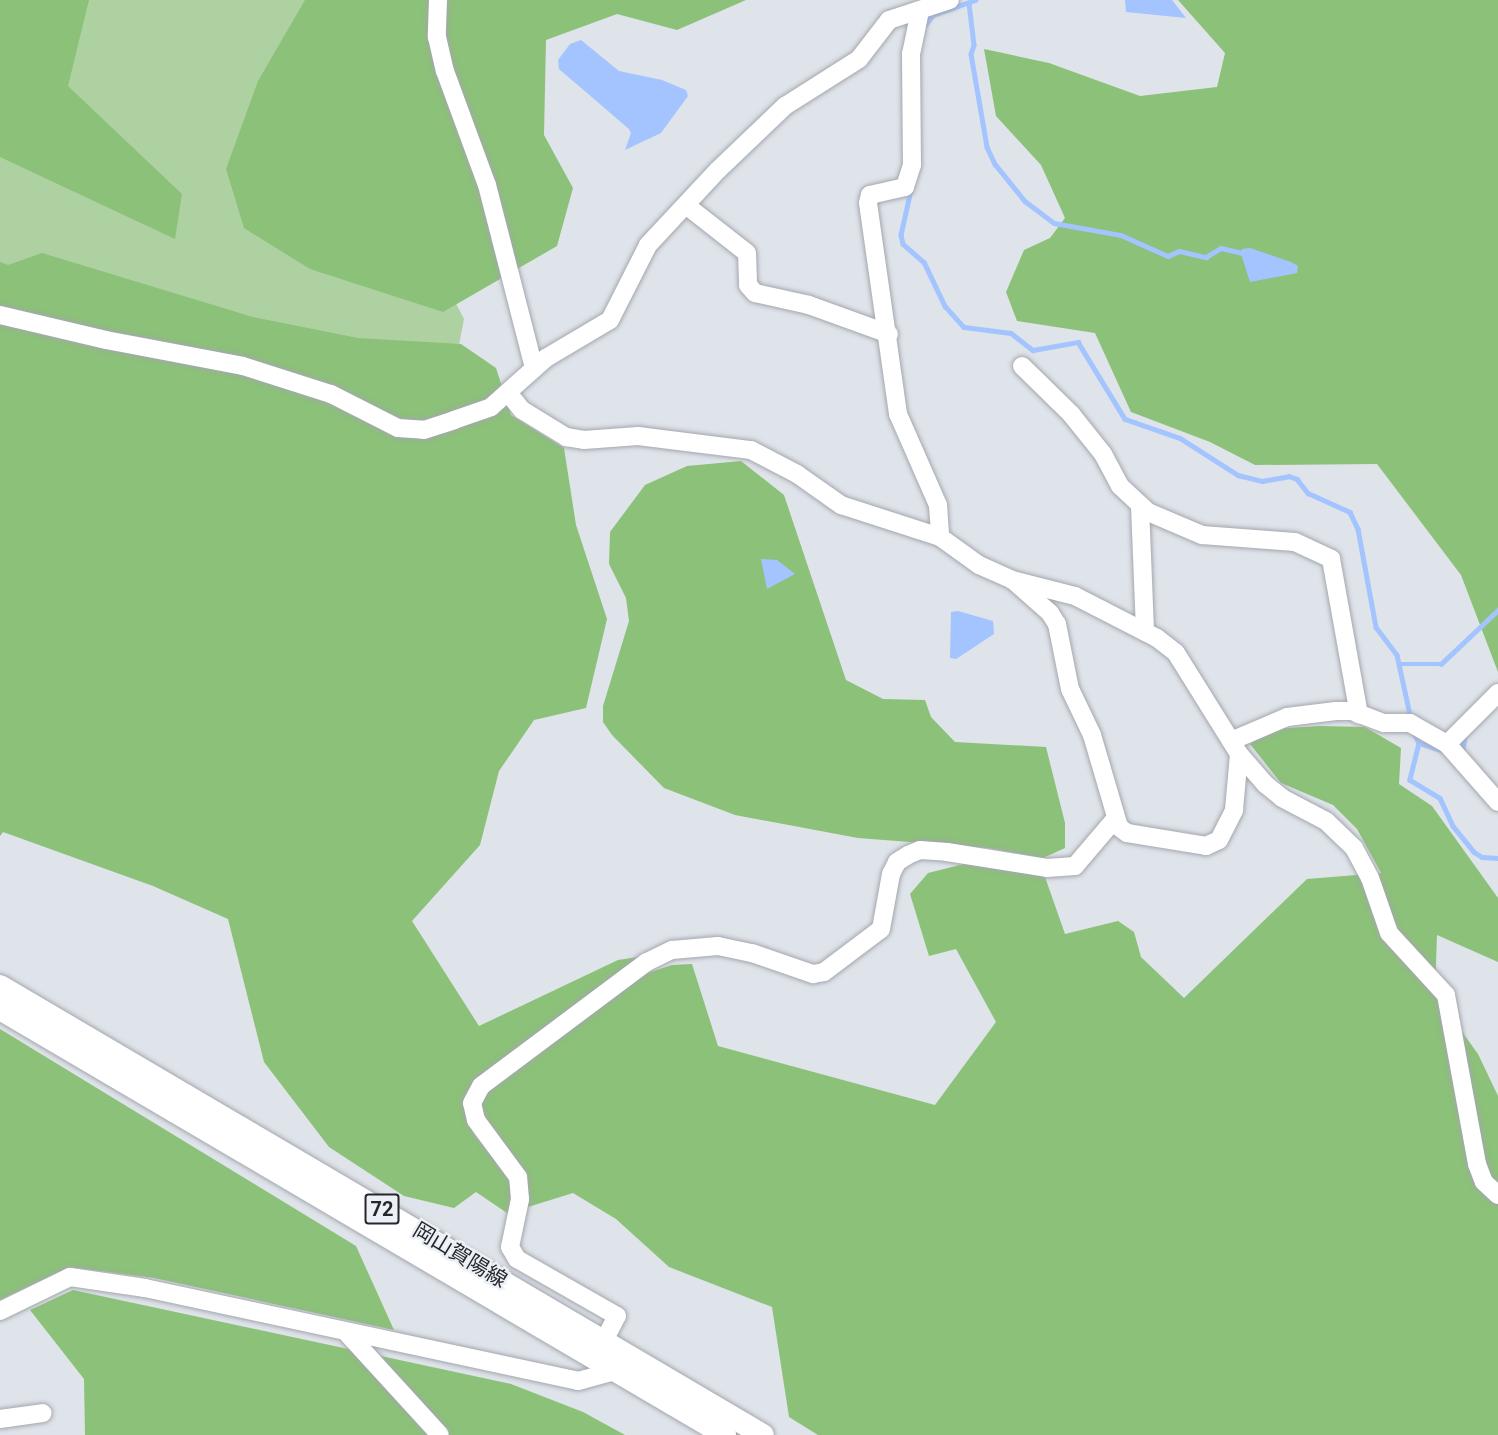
<!DOCTYPE html>
<meta charset="utf-8">
<style>
body{margin:0}
#map{position:relative;width:1498px;height:1435px;overflow:hidden;background:#dfe3ea;font-family:Roboto,"Noto Sans JP",sans-serif}
div>[style]{position:absolute}
.green>*{inset:0;background:#aed1a2}
.forest>*{inset:0;background:#8cc179}
.water>*{inset:0;background:#a3c4ff}
.stream>*{height:4.5px;margin:-2.25px;padding:0 2.25px;transform-origin:2.25px;border-radius:2.25px;background:#a3c4ff}
.roads{filter:drop-shadow(0 0 2px #a3a7ad) drop-shadow(0 0 2px #a3a7ad)}
.minor>*{height:18px;margin:-9px;padding:0 9px;transform-origin:9px;border-radius:9px;background:#fff}
.major>*{height:22px;margin:-11px;padding:0 11px;transform-origin:11px;border-radius:11px;background:#fff}
span{translate:-50% -50%;white-space:nowrap;text-align:center;line-height:1.15;-webkit-text-stroke:5px #ecf0f7;paint-order:stroke}
.shield-label span{padding:2px 4px;background:#ecf0f7;border:2px solid;border-radius:4px;-webkit-text-stroke-width:0}
.shield-label{font-size:20px;color:#26272a;font-weight:700}
.street-label{font-size:21px;color:#26272a}
</style>
<div id="map">
<div class="green">
<div style="clip-path:polygon(0 0,389px 0,438px 269px,464px 319px,454px 371px,0 292px)"></div>
</div>
<div class="forest">
<div style="clip-path:polygon(0 0,89px 0,68px 86px,182px 194px,175px 239px,0 157px)"></div>
<div style="clip-path:polygon(305px 0,746px 0,677px 30px,617px 14px,546px 40px,544px 135px,573px 188px,557px 246px,443px 312px,310px 269px,244px 228px,226px 169px,258px 81px)"></div>
<div style="clip-path:polygon(1178px 0,1498px 0,1498px 672px,1461px 575px,1377px 464px,1255px 465px,1210px 442px,1131px 412px,1095px 333px,1017px 321px,1006px 292px,1024px 250px,1050px 238px,1065px 218px,1041px 165px,996px 116px,984px 49px,1049px 63px,1140px 96px,1217px 87px,1225px 53px)"></div>
<div style="clip-path:polygon(42px 253px,253px 317px,358px 338px,461px 344px,496px 368px,511px 415px,564px 448px,576px 525px,607px 619px,586px 708px,534px 720px,499px 771px,480px 845px,412px 921px,479px 1026px,618px 960px,645px 956px,479px 1080px,470px 1121px,473px 1133px,510px 1180px,514px 1197px,510px 1215px,476px 1192px,454px 1208px,404px 1196px,329px 1147px,264px 1062px,228px 919px,153px 886px,3px 832px,0 836px,0 262px,8px 265px)"></div>
<div style="clip-path:polygon(741px 461px,784px 495px,846px 680px,883px 699px,925px 700px,931px 717px,955px 742px,1046px 747px,1065px 823px,1065px 848px,1043px 858px,988px 848px,858px 838px,735px 815px,664px 788px,612px 735px,603px 722px,603px 706px,629px 621px,626px 598px,609px 564px,610px 532px,645px 485px,687px 466px)"></div>
<div style="clip-path:polygon(1320px 726px,1365px 727px,1401px 748px,1399px 784px,1432px 806px,1498px 898px,1498px 962px,1437px 935px,1435px 994px,1478px 1054px,1498px 1096px,1498px 1435px,818px 1435px,789px 1417px,772px 1307px,669px 1267px,616px 1219px,573px 1193px,528px 1207px,523px 1172px,486px 1125px,481px 1107px,488px 1087px,641px 975px,672px 965px,692px 964px,718px 1046px,935px 1105px,996px 1022px,956px 949px,929px 956px,910px 894px,928px 873px,968px 863px,1045px 877px,1065px 934px,1118px 921px,1134px 932px,1141px 957px,1184px 998px,1307px 879px,1381px 873px,1357px 829px,1333px 805px,1281px 783px,1250px 744px,1271px 729px)"></div>
<div style="clip-path:polygon(0 1029px,356px 1246px,394px 1330px,154px 1278px,69px 1267px,0 1300px)"></div>
<div style="clip-path:polygon(73px 1290px,511px 1384px,583px 1412px,625px 1435px,85px 1435px,84px 1379px,30px 1310px)"></div>
</div>
<div class="water">
<div style="clip-path:polygon(1125px 0,1172px 0,1186px 18px,1126px 12px)"></div>
<div style="clip-path:polygon(581px 40px,619px 71px,662px 80px,686px 90px,688px 96px,661px 133px,625px 150px,631px 133px,629px 129px,559px 69px,558px 60px,570px 44px)"></div>
<div style="clip-path:polygon(1250px 248px,1291px 262px,1298px 266px,1297px 273px,1250px 282px,1241px 254px,1242px 249px)"></div>
<div style="clip-path:polygon(761px 559px,777px 560px,795px 574px,767px 589px)"></div>
<div style="clip-path:polygon(958px 611px,993px 621px,994px 634px,956px 659px,950px 658px,951px 612px)"></div>
</div>
<div class="stream">
<div style="left:969px;top:3px;width:42px;rotate:83.2deg"></div>
<div style="left:974px;top:45px;width:9px;rotate:108deg"></div>
<div style="left:971px;top:54px;width:94px;rotate:80.2deg"></div>
<div style="left:987px;top:147px;width:19px;rotate:65deg"></div>
<div style="left:995px;top:164px;width:48px;rotate:51deg"></div>
<div style="left:1025px;top:201px;width:36px;rotate:37deg"></div>
<div style="left:1054px;top:223px;width:68px;rotate:10.2deg"></div>
<div style="left:1121px;top:235px;width:51px;rotate:24.1deg"></div>
<div style="left:1168px;top:256px;width:12px;rotate:-24deg"></div>
<div style="left:1179px;top:251px;width:28px;rotate:13deg"></div>
<div style="left:1206px;top:257px;width:17px;rotate:-31deg"></div>
<div style="left:1221px;top:248px;width:26px;rotate:13deg"></div>
<div style="left:925px;top:25px;width:13px;rotate:-51deg"></div>
<div style="left:933px;top:15px;width:45px;rotate:-19.7deg"></div>
<div style="left:911px;top:190px;width:46px;rotate:102.5deg"></div>
<div style="left:901px;top:235px;width:9px;rotate:77deg"></div>
<div style="left:903px;top:244px;width:28px;rotate:41deg"></div>
<div style="left:924px;top:262px;width:49px;rotate:64.5deg"></div>
<div style="left:945px;top:306px;width:28px;rotate:48deg"></div>
<div style="left:964px;top:327px;width:47px;rotate:7.3deg"></div>
<div style="left:1011px;top:333px;width:28px;rotate:38deg"></div>
<div style="left:1033px;top:350px;width:46px;rotate:-10.1deg"></div>
<div style="left:1078px;top:342px;width:90px;rotate:58.6deg"></div>
<div style="left:1125px;top:419px;width:58px;rotate:19.1deg"></div>
<div style="left:1180px;top:438px;width:69px;rotate:32.5deg"></div>
<div style="left:1238px;top:475px;width:25px;rotate:14deg"></div>
<div style="left:1262px;top:481px;width:27px;rotate:-10deg"></div>
<div style="left:1289px;top:476px;width:9px;rotate:21deg"></div>
<div style="left:1297px;top:479px;width:18px;rotate:52deg"></div>
<div style="left:1308px;top:493px;width:46px;rotate:24.3deg"></div>
<div style="left:1350px;top:512px;width:19px;rotate:65deg"></div>
<div style="left:1358px;top:529px;width:100px;rotate:79.6deg"></div>
<div style="left:1376px;top:627px;width:35px;rotate:53deg"></div>
<div style="left:1397px;top:655px;width:66px;rotate:77.7deg"></div>
<div style="left:1400px;top:664px;width:41px"></div>
<div style="left:1441px;top:664px;width:79px;rotate:-43.5deg"></div>
<div style="left:1414px;top:733px;width:11px;rotate:63deg"></div>
<div style="left:1419px;top:743px;width:38px;rotate:104deg"></div>
<div style="left:1410px;top:780px;width:35px;rotate:31deg"></div>
<div style="left:1440px;top:798px;width:31px;rotate:65deg"></div>
<div style="left:1453px;top:826px;width:33px;rotate:51deg"></div>
<div style="left:1474px;top:852px;width:9px;rotate:32deg"></div>
<div style="left:1482px;top:857px;width:16px;rotate:4deg"></div>
<div style="left:1419px;top:743px;width:22px;rotate:18deg"></div>
<div style="left:1462px;top:753px;width:19px;rotate:-81deg"></div>
</div>
<div class="roads">
<div class="minor">
<div style="left:438px;top:0;width:37px;rotate:92deg"></div>
<div style="left:437px;top:37px;width:35px;rotate:77deg"></div>
<div style="left:445px;top:71px;width:121px;rotate:69.8deg"></div>
<div style="left:487px;top:185px;width:189px;rotate:75.6deg"></div>
<div style="left:920px;top:11px;width:44px;rotate:101.8deg"></div>
<div style="left:911px;top:54px;width:111px;rotate:89.5deg"></div>
<div style="left:912px;top:165px;width:23px;rotate:108deg"></div>
<div style="left:905px;top:187px;width:36px;rotate:167deg"></div>
<div style="left:870px;top:195px;width:8px;rotate:104deg"></div>
<div style="left:868px;top:203px;width:213px;rotate:81.9deg"></div>
<div style="left:898px;top:414px;width:99px;rotate:66.3deg"></div>
<div style="left:938px;top:505px;width:32px;rotate:86deg"></div>
<div style="left:687px;top:206px;width:76px;rotate:38.1deg"></div>
<div style="left:747px;top:253px;width:32px;rotate:88deg"></div>
<div style="left:748px;top:285px;width:11px;rotate:49deg"></div>
<div style="left:755px;top:293px;width:55px;rotate:12.5deg"></div>
<div style="left:809px;top:305px;width:85px;rotate:19.9deg"></div>
<div style="left:0;top:315px;width:109px;rotate:13.3deg"></div>
<div style="left:106px;top:340px;width:139px;rotate:10.7deg"></div>
<div style="left:243px;top:366px;width:92px;rotate:17.7deg"></div>
<div style="left:331px;top:394px;width:75px;rotate:26.9deg"></div>
<div style="left:398px;top:428px;width:26px;rotate:4deg"></div>
<div style="left:424px;top:430px;width:32px;rotate:-18deg"></div>
<div style="left:454px;top:420px;width:39px;rotate:-19deg"></div>
<div style="left:491px;top:407px;width:74px;rotate:-41.7deg"></div>
<div style="left:546px;top:358px;width:74px;rotate:-30.7deg"></div>
<div style="left:610px;top:320px;width:84px;rotate:-63.1deg"></div>
<div style="left:648px;top:245px;width:103px;rotate:-47deg"></div>
<div style="left:718px;top:170px;width:93px;rotate:-43.7deg"></div>
<div style="left:785px;top:106px;width:88px;rotate:-32.4deg"></div>
<div style="left:859px;top:59px;width:49px;rotate:-52.4deg"></div>
<div style="left:889px;top:20px;width:64px;rotate:-18.2deg"></div>
<div style="left:1022px;top:366px;width:69px;rotate:44.4deg"></div>
<div style="left:1071px;top:414px;width:51px;rotate:51.3deg"></div>
<div style="left:1103px;top:454px;width:36px;rotate:62deg"></div>
<div style="left:1120px;top:486px;width:38px;rotate:43deg"></div>
<div style="left:1148px;top:512px;width:59px;rotate:23.1deg"></div>
<div style="left:1202px;top:535px;width:93px;rotate:4.3deg"></div>
<div style="left:1295px;top:542px;width:40px;rotate:25deg"></div>
<div style="left:1331px;top:559px;width:158px;rotate:79.8deg"></div>
<div style="left:509px;top:394px;width:21px;rotate:51deg"></div>
<div style="left:522px;top:410px;width:52px;rotate:31.5deg"></div>
<div style="left:566px;top:437px;width:18px;rotate:9deg"></div>
<div style="left:584px;top:440px;width:54px;rotate:-4.2deg"></div>
<div style="left:638px;top:436px;width:114px;rotate:7.1deg"></div>
<div style="left:751px;top:450px;width:52px;rotate:27.6deg"></div>
<div style="left:797px;top:474px;width:54px;rotate:35.2deg"></div>
<div style="left:841px;top:505px;width:104px;rotate:17.9deg"></div>
<div style="left:940px;top:537px;width:48px;rotate:35.7deg"></div>
<div style="left:979px;top:565px;width:36px;rotate:24deg"></div>
<div style="left:1012px;top:580px;width:65px;rotate:14.3deg"></div>
<div style="left:1075px;top:596px;width:92px;rotate:27.1deg"></div>
<div style="left:1157px;top:638px;width:24px;rotate:38deg"></div>
<div style="left:1176px;top:653px;width:119px;rotate:58deg"></div>
<div style="left:1239px;top:754px;width:40px;rotate:49deg"></div>
<div style="left:1265px;top:784px;width:22px;rotate:39deg"></div>
<div style="left:1282px;top:798px;width:50px;rotate:27.6deg"></div>
<div style="left:1326px;top:821px;width:39px;rotate:44deg"></div>
<div style="left:1354px;top:848px;width:34px;rotate:62deg"></div>
<div style="left:1370px;top:878px;width:58px;rotate:70.9deg"></div>
<div style="left:1389px;top:933px;width:84px;rotate:47.4deg"></div>
<div style="left:1446px;top:995px;width:172px;rotate:79.6deg"></div>
<div style="left:1477px;top:1164px;width:19px;rotate:69deg"></div>
<div style="left:1484px;top:1182px;width:19px;rotate:43deg"></div>
<div style="left:1140px;top:506px;width:126px;rotate:87.7deg"></div>
<div style="left:1014px;top:581px;width:48px;rotate:41.6deg"></div>
<div style="left:1050px;top:613px;width:13px;rotate:58deg"></div>
<div style="left:1057px;top:624px;width:66px;rotate:78.7deg"></div>
<div style="left:1070px;top:689px;width:51px;rotate:64.4deg"></div>
<div style="left:1092px;top:735px;width:96px;rotate:73.6deg"></div>
<div style="left:1119px;top:827px;width:10px;rotate:37deg"></div>
<div style="left:1127px;top:833px;width:80px;rotate:9.3deg"></div>
<div style="left:1206px;top:846px;width:14px;rotate:-25deg"></div>
<div style="left:1219px;top:840px;width:34px;rotate:-63deg"></div>
<div style="left:1234px;top:810px;width:56px;rotate:-84.9deg"></div>
<div style="left:1231px;top:741px;width:61px;rotate:-23.2deg"></div>
<div style="left:1287px;top:717px;width:49px;rotate:-7deg"></div>
<div style="left:1336px;top:711px;width:16px"></div>
<div style="left:1352px;top:711px;width:34px;rotate:21deg"></div>
<div style="left:1384px;top:723px;width:26px"></div>
<div style="left:1410px;top:723px;width:43px;rotate:29.6deg"></div>
<div style="left:1447px;top:744px;width:72px;rotate:-45deg"></div>
<div style="left:1447px;top:744px;width:77px;rotate:48.7deg"></div>
<div style="left:0;top:1311px;width:78px;rotate:-25.9deg"></div>
<div style="left:70px;top:1277px;width:76px;rotate:8.3deg"></div>
<div style="left:145px;top:1288px;width:443px;rotate:12.1deg"></div>
<div style="left:578px;top:1381px;width:39px;rotate:-15deg"></div>
<div style="left:346px;top:1332px;width:139px;rotate:47.6deg"></div>
<div style="left:604px;top:1341px;width:28px;rotate:-63deg"></div>
<div style="left:617px;top:1316px;width:115px;rotate:-150.3deg"></div>
<div style="left:517px;top:1259px;width:14px;rotate:-120deg"></div>
<div style="left:510px;top:1247px;width:49px;rotate:-78.2deg"></div>
<div style="left:520px;top:1199px;width:22px;rotate:-95deg"></div>
<div style="left:518px;top:1177px;width:71px;rotate:-126.4deg"></div>
<div style="left:476px;top:1120px;width:17px;rotate:-103deg"></div>
<div style="left:472px;top:1103px;width:19px;rotate:-62deg"></div>
<div style="left:481px;top:1086px;width:207px;rotate:-36.8deg"></div>
<div style="left:647px;top:962px;width:28px;rotate:-26deg"></div>
<div style="left:672px;top:950px;width:46px;rotate:-5deg"></div>
<div style="left:718px;top:946px;width:35px;rotate:12deg"></div>
<div style="left:752px;top:953px;width:65px;rotate:19deg"></div>
<div style="left:813px;top:974px;width:11px;rotate:-10deg"></div>
<div style="left:824px;top:972px;width:71px;rotate:-37deg"></div>
<div style="left:881px;top:929px;width:56px;rotate:-79.7deg"></div>
<div style="left:891px;top:874px;width:13px;rotate:-63deg"></div>
<div style="left:897px;top:862px;width:13px;rotate:-32deg"></div>
<div style="left:908px;top:855px;width:13px;rotate:-23deg"></div>
<div style="left:920px;top:850px;width:27px;rotate:4deg"></div>
<div style="left:947px;top:852px;width:101px;rotate:9.1deg"></div>
<div style="left:1047px;top:868px;width:28px;rotate:-4deg"></div>
<div style="left:1075px;top:866px;width:62px;rotate:-49.6deg"></div>
<div style="left:0;top:1419px;width:43px;rotate:-7.9deg"></div>
</div>
<div class="major">
<div style="left:0;top:986px;width:885px;rotate:30.48deg"></div>
<div style="left:0;top:1009px;width:841px;rotate:30.44deg"></div>
</div>
</div>
<div class="shield-label">
<span style="left:382px;top:1209px">72</span>
</div>
<div class="street-label">
<span style="left:460px;top:1255px;rotate:31deg">岡山賀陽線</span>
</div>
</div>
